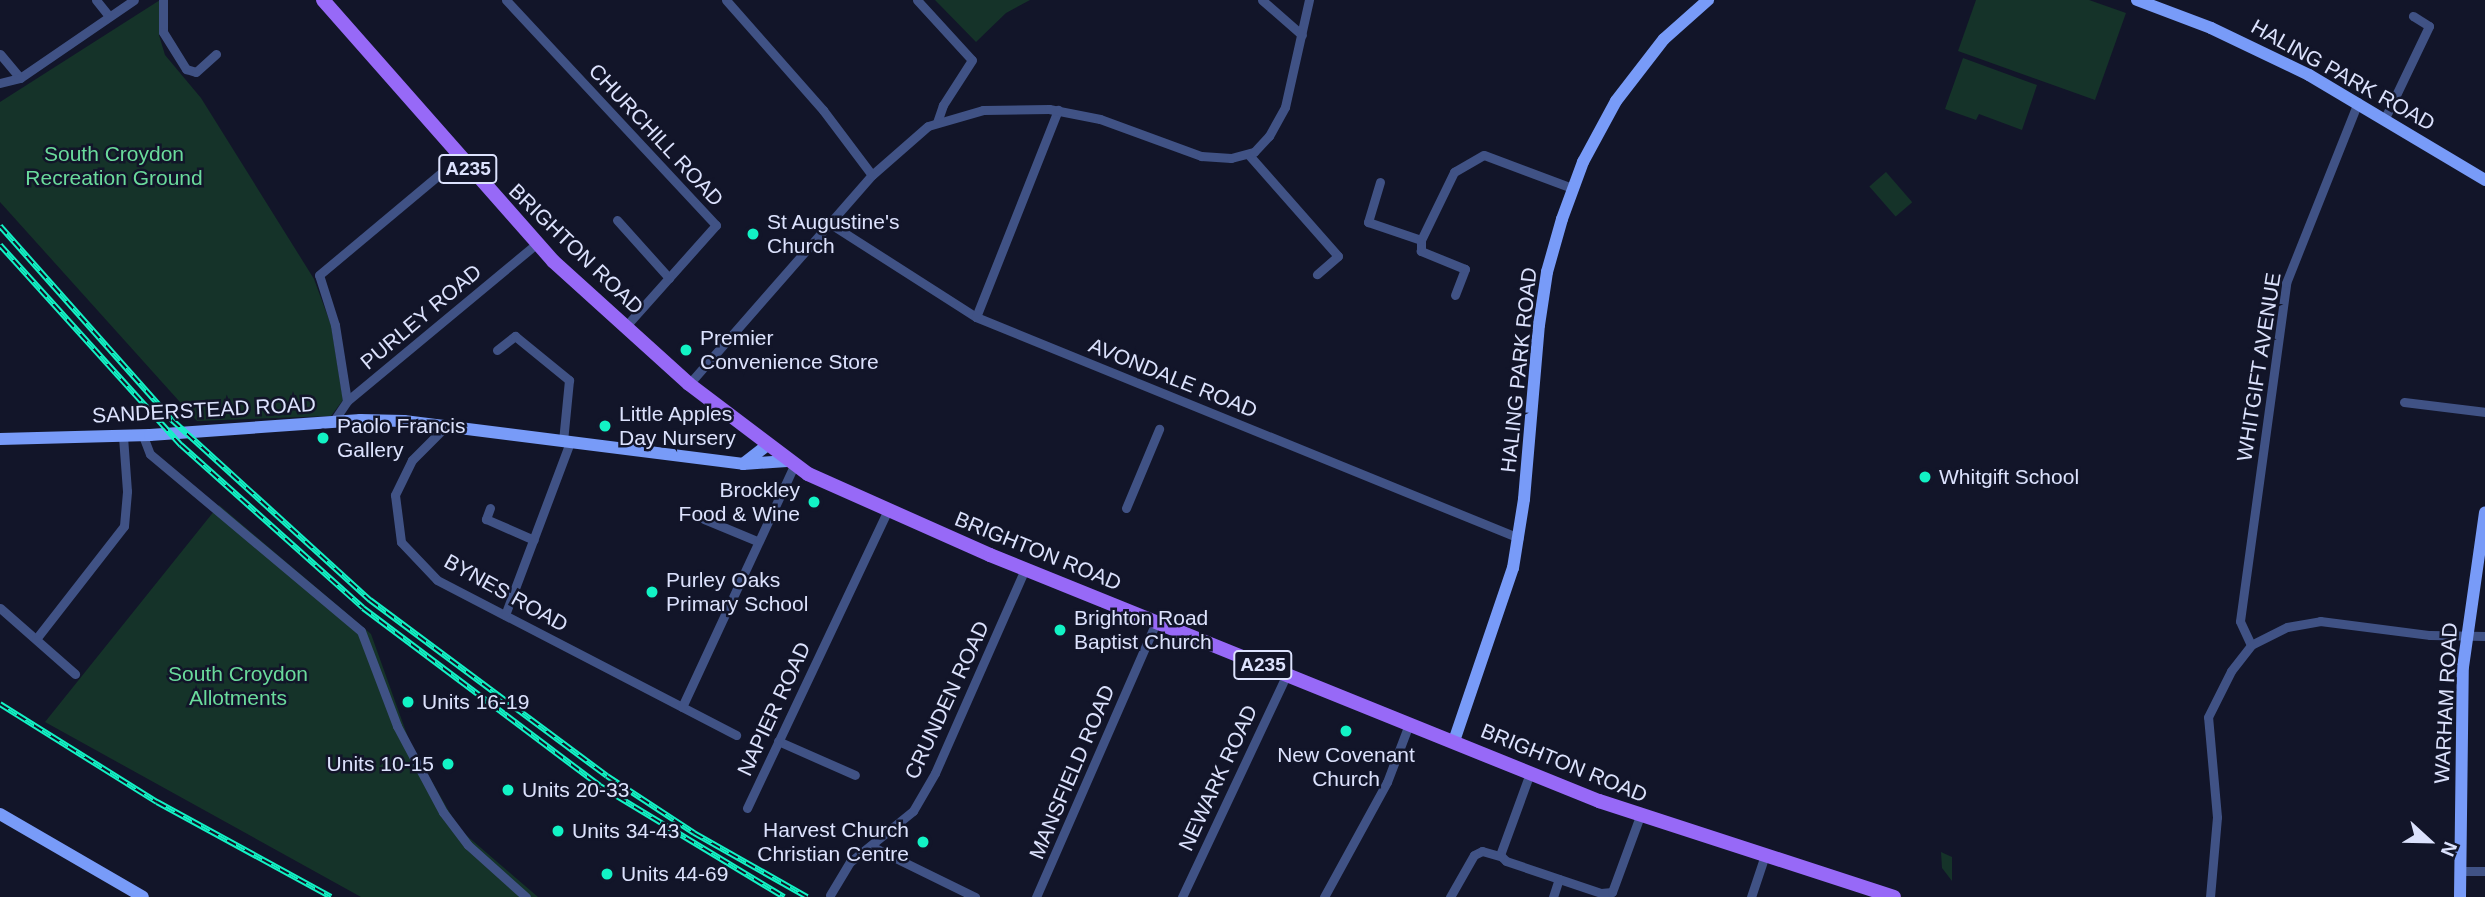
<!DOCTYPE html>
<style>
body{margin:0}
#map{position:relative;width:2485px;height:897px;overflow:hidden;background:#121529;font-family:Helvetica,sans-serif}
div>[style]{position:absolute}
.green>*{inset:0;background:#153329;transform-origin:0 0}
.street>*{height:9px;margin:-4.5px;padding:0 4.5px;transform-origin:4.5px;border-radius:4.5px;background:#405285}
.secondary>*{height:12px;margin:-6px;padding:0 6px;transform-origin:6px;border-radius:6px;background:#789bf8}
.primary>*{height:14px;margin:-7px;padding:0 7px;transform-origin:7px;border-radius:7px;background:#9769f7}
.rail>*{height:6px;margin-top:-3px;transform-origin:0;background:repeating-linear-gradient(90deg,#121529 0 10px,#12f3c5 0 20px);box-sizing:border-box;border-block:2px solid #12f3c5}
.dots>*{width:19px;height:19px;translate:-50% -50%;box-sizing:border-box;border:4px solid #121529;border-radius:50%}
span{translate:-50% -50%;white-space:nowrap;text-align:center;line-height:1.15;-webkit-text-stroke:5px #121529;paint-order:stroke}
.shield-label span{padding:2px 5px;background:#121529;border:2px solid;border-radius:5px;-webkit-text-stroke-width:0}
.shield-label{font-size:19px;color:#dce2fd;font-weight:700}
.street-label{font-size:21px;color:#dce2fd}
.park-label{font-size:21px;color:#6adb9c}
.poi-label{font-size:21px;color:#dce2fd}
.left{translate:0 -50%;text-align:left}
.right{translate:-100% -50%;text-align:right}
.north{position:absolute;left:2394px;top:806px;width:70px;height:70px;-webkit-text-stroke:5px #121529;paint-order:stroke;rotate:112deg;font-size:19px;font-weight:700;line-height:28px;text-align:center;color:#dce2fd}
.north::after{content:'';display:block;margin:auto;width:24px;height:32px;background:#dce2fd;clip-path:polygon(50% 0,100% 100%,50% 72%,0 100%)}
</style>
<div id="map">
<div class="green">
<div style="clip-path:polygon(160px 0,159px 35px,165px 55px,201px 98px,314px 279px,331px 325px,343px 400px,331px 416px,197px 421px,0 202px,0 102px)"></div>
<div style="clip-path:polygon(935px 0,1030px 0,1006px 13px,976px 42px)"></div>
<div style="clip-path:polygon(1976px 0,2089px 0,2126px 13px,2095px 100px,1958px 51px)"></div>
<div style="clip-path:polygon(1963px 58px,2037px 85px,2022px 130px,1979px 114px,1976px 120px,1945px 109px)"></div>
<div style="left:1886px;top:172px;width:40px;height:22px;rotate:49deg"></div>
<div style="clip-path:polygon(219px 505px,371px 634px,410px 743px,459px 829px,538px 897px,361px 897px,45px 722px)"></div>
<div style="clip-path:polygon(1941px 852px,1952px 857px,1952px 881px,1942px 868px)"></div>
</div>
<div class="street">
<div style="left:96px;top:0;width:21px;rotate:51deg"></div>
<div style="left:163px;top:0;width:32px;rotate:90deg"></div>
<div style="left:163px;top:32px;width:44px;rotate:58.1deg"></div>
<div style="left:186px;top:69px;width:10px;rotate:17deg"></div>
<div style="left:196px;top:72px;width:27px;rotate:-42deg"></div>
<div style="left:506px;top:0;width:308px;rotate:47deg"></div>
<div style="left:716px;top:225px;width:137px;rotate:131.7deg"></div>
<div style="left:726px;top:0;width:147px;rotate:48.6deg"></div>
<div style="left:823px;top:110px;width:81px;rotate:53deg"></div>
<div style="left:917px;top:0;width:81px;rotate:47.5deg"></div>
<div style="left:972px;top:60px;width:54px;rotate:122.8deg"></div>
<div style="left:943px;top:105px;width:18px;rotate:109deg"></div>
<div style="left:1262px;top:0;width:53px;rotate:41.2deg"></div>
<div style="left:0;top:54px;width:31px;rotate:50deg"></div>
<div style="left:0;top:83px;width:21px;rotate:-14deg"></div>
<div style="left:20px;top:78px;width:138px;rotate:-34.4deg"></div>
<div style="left:2385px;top:118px;width:102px;rotate:-64.4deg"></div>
<div style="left:2429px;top:26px;width:19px;rotate:-148deg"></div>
<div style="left:1248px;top:154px;width:136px;rotate:48.6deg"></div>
<div style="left:1338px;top:256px;width:28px;rotate:139deg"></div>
<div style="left:1380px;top:182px;width:42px;rotate:106.7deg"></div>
<div style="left:1368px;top:222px;width:56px;rotate:18.8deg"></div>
<div style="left:617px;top:220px;width:78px;rotate:48.1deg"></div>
<div style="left:829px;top:223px;width:174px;rotate:32.6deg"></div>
<div style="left:976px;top:317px;width:586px;rotate:22.15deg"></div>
<div style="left:1455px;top:295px;width:28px;rotate:-69deg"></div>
<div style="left:1465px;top:269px;width:48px;rotate:-157.8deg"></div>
<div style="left:1421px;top:251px;width:11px;rotate:-90deg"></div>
<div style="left:1421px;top:240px;width:76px;rotate:-64.1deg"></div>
<div style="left:1454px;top:172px;width:34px;rotate:-30deg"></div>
<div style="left:1484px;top:155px;width:94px;rotate:20.6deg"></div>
<div style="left:976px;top:317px;width:223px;rotate:-68.4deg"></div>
<div style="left:497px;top:350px;width:23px;rotate:-38deg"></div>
<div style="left:515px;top:336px;width:70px;rotate:39.2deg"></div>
<div style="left:569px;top:380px;width:61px;rotate:95.6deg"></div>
<div style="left:689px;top:384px;width:278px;rotate:-48.8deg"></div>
<div style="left:872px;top:175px;width:74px;rotate:-41.2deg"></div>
<div style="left:928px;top:126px;width:57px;rotate:-16.2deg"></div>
<div style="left:983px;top:110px;width:66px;rotate:-0.9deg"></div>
<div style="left:1049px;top:109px;width:52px;rotate:11.1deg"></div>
<div style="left:1100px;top:119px;width:108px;rotate:20.1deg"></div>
<div style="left:1201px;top:156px;width:30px;rotate:4deg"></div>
<div style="left:1231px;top:158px;width:24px;rotate:-15deg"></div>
<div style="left:1254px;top:152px;width:22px;rotate:-47deg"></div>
<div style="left:1269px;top:136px;width:33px;rotate:-61deg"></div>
<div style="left:1285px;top:107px;width:110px;rotate:-77.4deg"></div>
<div style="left:347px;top:401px;width:77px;rotate:-99deg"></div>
<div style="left:335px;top:325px;width:52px;rotate:-107.7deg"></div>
<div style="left:319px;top:275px;width:182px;rotate:-39.9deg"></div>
<div style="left:2404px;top:402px;width:82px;rotate:7deg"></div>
<div style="left:333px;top:422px;width:25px;rotate:-56deg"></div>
<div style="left:347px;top:401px;width:246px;rotate:-39.7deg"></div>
<div style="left:445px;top:427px;width:47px;rotate:135deg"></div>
<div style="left:412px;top:460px;width:39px;rotate:116deg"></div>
<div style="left:395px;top:495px;width:47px;rotate:82.7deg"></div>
<div style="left:401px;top:542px;width:52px;rotate:46.5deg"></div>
<div style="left:437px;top:580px;width:337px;rotate:27.4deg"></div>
<div style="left:143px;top:436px;width:19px;rotate:69deg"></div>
<div style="left:150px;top:454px;width:275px;rotate:40deg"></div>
<div style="left:361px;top:631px;width:102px;rotate:69.2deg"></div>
<div style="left:397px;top:726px;width:98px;rotate:61.9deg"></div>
<div style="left:443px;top:812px;width:41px;rotate:52.9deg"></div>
<div style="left:468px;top:845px;width:78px;rotate:41.9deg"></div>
<div style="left:490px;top:508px;width:12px;rotate:110deg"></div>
<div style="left:486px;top:519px;width:52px;rotate:23.6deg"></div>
<div style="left:1126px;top:508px;width:86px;rotate:-67.3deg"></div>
<div style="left:704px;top:519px;width:57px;rotate:22.5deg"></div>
<div style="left:0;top:608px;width:100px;rotate:41.3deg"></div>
<div style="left:505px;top:615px;width:185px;rotate:-69.4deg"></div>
<div style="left:36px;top:639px;width:143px;rotate:-52.1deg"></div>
<div style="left:124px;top:526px;width:35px;rotate:-85deg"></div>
<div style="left:127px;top:491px;width:55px;rotate:-94.2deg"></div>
<div style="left:2251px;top:645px;width:26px;rotate:-115deg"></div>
<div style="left:2240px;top:621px;width:341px;rotate:-82.2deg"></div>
<div style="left:2286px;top:283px;width:195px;rotate:-68.3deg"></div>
<div style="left:682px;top:707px;width:266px;rotate:-65.1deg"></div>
<div style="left:778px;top:741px;width:84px;rotate:23.8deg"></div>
<div style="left:1530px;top:773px;width:87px;rotate:110.1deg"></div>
<div style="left:1500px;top:855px;width:8px;rotate:45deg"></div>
<div style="left:1506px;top:861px;width:100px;rotate:18.6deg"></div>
<div style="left:1601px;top:893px;width:11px;rotate:-5deg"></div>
<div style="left:1612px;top:892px;width:81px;rotate:-69.8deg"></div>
<div style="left:747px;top:808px;width:327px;rotate:-64.7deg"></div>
<div style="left:871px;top:846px;width:116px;rotate:26.1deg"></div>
<div style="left:2460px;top:871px;width:25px"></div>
<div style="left:830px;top:895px;width:39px;rotate:-59deg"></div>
<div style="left:850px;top:862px;width:81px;rotate:-39deg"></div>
<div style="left:913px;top:811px;width:44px;rotate:-59.9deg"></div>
<div style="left:935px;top:773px;width:223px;rotate:-66.2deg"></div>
<div style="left:1036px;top:897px;width:300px;rotate:-66.4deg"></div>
<div style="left:1182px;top:897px;width:246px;rotate:-64.8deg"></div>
<div style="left:1324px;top:897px;width:131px;rotate:-61.3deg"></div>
<div style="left:1387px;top:782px;width:62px;rotate:-69.2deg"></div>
<div style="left:1450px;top:897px;width:48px;rotate:-60.3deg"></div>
<div style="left:1474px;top:855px;width:9px;rotate:-27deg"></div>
<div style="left:1482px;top:851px;width:19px;rotate:16deg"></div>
<div style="left:1553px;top:897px;width:19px;rotate:-72deg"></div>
<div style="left:1751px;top:897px;width:41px;rotate:-71.6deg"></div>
<div style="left:2210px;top:897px;width:80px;rotate:-85deg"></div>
<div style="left:2217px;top:817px;width:100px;rotate:-95.1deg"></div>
<div style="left:2208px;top:717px;width:51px;rotate:-63.4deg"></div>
<div style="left:2231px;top:671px;width:33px;rotate:-52deg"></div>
<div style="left:2251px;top:645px;width:40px;rotate:-26.6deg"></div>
<div style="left:2287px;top:627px;width:34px;rotate:-10deg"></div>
<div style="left:2320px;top:621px;width:111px;rotate:7.3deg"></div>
<div style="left:2430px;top:635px;width:55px;rotate:1deg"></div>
</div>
<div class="secondary">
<div style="left:2137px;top:0;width:79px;rotate:20.7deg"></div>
<div style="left:2211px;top:28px;width:109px;rotate:25.6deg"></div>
<div style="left:2309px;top:75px;width:205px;rotate:30.8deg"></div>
<div style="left:0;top:439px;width:150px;rotate:-1.5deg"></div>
<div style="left:150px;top:435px;width:211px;rotate:-4.1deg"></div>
<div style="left:360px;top:420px;width:44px;rotate:1.3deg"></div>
<div style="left:404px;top:421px;width:342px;rotate:7.2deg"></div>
<div style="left:743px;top:464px;width:44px;rotate:-3.9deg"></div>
<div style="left:743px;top:464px;width:31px;rotate:-38deg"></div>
<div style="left:1454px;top:741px;width:183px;rotate:-71.2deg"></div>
<div style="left:1513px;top:568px;width:70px;rotate:-80.9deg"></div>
<div style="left:1524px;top:499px;width:175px;rotate:-85.1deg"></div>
<div style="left:1539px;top:325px;width:54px;rotate:-81.4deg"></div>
<div style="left:1547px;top:272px;width:55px;rotate:-74.2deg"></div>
<div style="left:1562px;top:219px;width:61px;rotate:-69.8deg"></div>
<div style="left:1583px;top:162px;width:69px;rotate:-61.6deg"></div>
<div style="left:1616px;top:101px;width:78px;rotate:-52.3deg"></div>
<div style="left:1664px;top:39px;width:59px;rotate:-41.6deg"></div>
<div style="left:0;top:814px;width:165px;rotate:30.1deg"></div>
<div style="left:2460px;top:897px;width:230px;rotate:-89.3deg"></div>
<div style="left:2463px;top:667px;width:156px;rotate:-81.9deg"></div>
</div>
<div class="primary">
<div style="left:323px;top:0;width:348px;rotate:48.6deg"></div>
<div style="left:553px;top:261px;width:183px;rotate:42.1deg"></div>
<div style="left:689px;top:384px;width:149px;rotate:37.1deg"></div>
<div style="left:808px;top:474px;width:199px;rotate:24deg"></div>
<div style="left:990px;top:555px;width:657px;rotate:22deg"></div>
<div style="left:1599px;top:801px;width:310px;rotate:18deg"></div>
</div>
<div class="rail">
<div style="left:0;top:226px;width:259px;rotate:48.4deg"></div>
<div style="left:172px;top:420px;width:268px;rotate:42.3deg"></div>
<div style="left:370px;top:600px;width:295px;rotate:36.6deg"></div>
<div style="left:607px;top:776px;width:104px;rotate:33.2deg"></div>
<div style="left:694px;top:833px;width:130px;rotate:29.5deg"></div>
<div style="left:0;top:245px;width:270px;rotate:47.9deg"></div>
<div style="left:181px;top:445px;width:244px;rotate:41.8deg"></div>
<div style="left:363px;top:608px;width:296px;rotate:36.9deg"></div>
<div style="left:600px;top:786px;width:215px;rotate:31.1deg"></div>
<div style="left:0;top:704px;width:185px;rotate:32deg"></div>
<div style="left:157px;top:802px;width:198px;rotate:28.6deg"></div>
</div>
<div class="dots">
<div style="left:753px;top:234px;background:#12f3c5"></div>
<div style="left:686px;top:350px;background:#12f3c5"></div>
<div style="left:605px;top:426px;background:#12f3c5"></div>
<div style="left:323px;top:438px;background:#12f3c5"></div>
<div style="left:1925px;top:477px;background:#12f3c5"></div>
<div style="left:814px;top:502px;background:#12f3c5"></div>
<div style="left:652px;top:592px;background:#12f3c5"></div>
<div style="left:1060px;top:630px;background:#12f3c5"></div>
<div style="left:408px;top:702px;background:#12f3c5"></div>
<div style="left:1346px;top:731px;background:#12f3c5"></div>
<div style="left:448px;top:764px;background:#12f3c5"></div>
<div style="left:508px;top:790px;background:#12f3c5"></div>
<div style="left:558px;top:831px;background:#12f3c5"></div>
<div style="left:923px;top:842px;background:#12f3c5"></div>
<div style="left:607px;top:874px;background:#12f3c5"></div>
</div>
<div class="shield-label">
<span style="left:468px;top:169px">A235</span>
<span style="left:1263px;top:665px">A235</span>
</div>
<div class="street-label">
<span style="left:2343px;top:75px;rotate:29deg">HALING PARK ROAD</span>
<span style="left:656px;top:135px;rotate:47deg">CHURCHILL ROAD</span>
<span style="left:576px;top:249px;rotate:44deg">BRIGHTON ROAD</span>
<span style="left:421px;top:317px;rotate:-40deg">PURLEY ROAD</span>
<span style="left:2259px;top:367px;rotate:-81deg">WHITGIFT AVENUE</span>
<span style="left:1519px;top:370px;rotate:-84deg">HALING PARK ROAD</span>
<span style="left:1173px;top:378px;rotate:22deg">AVONDALE ROAD</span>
<span style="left:204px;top:410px;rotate:-3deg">SANDERSTEAD ROAD</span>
<span style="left:1038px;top:551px;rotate:22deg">BRIGHTON ROAD</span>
<span style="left:506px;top:593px;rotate:29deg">BYNES ROAD</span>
<span style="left:947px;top:700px;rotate:-65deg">CRUNDEN ROAD</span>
<span style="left:2446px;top:703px;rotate:-87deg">WARHAM ROAD</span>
<span style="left:774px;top:709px;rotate:-65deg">NAPIER ROAD</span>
<span style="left:1564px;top:763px;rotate:22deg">BRIGHTON ROAD</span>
<span style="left:1072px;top:772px;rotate:-67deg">MANSFIELD ROAD</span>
<span style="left:1218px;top:778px;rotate:-65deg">NEWARK ROAD</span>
</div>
<div class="park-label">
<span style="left:114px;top:166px">South Croydon<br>Recreation Ground</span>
<span style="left:238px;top:686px">South Croydon<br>Allotments</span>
</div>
<div class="poi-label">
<span class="left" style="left:767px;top:234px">St Augustine's<br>Church</span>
<span class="left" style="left:700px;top:350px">Premier<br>Convenience Store</span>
<span class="left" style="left:619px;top:426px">Little Apples<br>Day Nursery</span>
<span class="left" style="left:337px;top:438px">Paolo Francis<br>Gallery</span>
<span class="left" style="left:1939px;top:477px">Whitgift School</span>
<span class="right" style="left:800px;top:502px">Brockley<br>Food &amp; Wine</span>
<span class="left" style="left:666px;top:592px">Purley Oaks<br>Primary School</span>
<span class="left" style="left:1074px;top:630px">Brighton Road<br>Baptist Church</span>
<span class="left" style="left:422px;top:702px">Units 16-19</span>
<span style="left:1346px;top:767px">New Covenant<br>Church</span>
<span class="right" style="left:434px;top:764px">Units 10-15</span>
<span class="left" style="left:522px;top:790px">Units 20-33</span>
<span class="right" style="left:909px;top:842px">Harvest Church<br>Christian Centre</span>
<span class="left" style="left:572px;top:831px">Units 34-43</span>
<span class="left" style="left:621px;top:874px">Units 44-69</span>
</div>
<div class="north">N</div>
</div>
